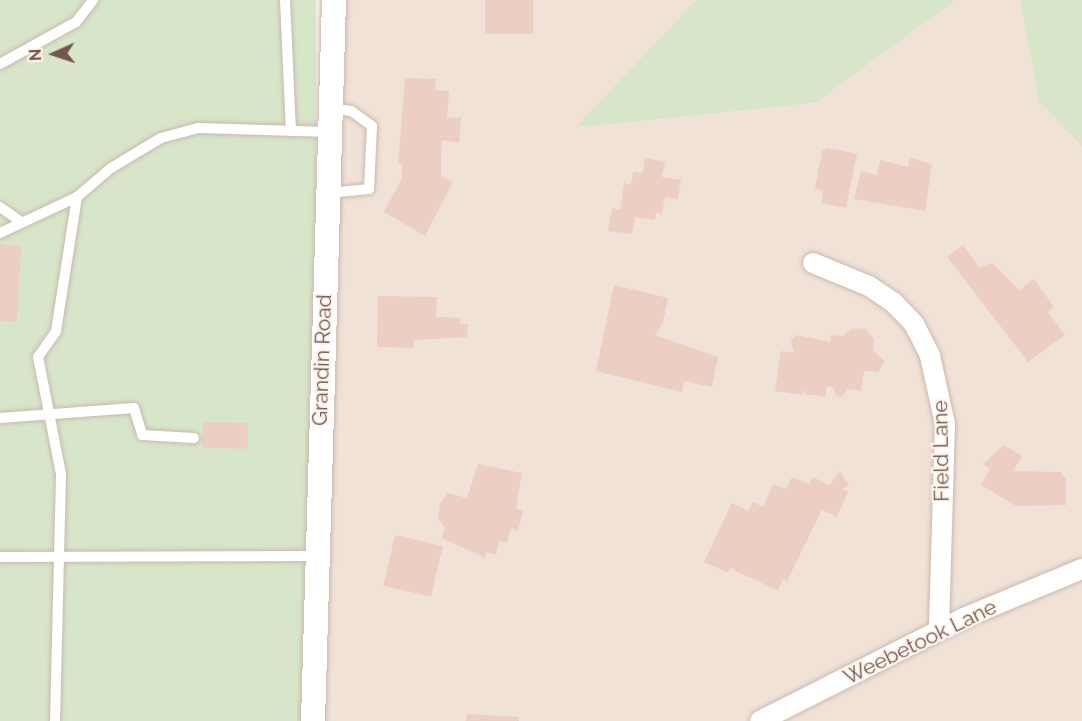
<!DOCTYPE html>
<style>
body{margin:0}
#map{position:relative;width:1082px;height:721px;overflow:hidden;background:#faf1e8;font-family:Raleway,sans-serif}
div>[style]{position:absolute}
.residential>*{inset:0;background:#f1e2d7}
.green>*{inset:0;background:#d7e6c8;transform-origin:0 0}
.building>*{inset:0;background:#eccec3;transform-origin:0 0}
.roads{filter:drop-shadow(0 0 2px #cbb8af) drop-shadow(0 0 2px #cbb8af)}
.service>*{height:10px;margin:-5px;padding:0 5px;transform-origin:5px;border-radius:5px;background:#fff}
.minor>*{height:20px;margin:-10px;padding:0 10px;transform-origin:10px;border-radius:10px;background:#fff}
.tertiary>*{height:24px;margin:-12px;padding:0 12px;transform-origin:12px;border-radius:12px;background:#fff}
span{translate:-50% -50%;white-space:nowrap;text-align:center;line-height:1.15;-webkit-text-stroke:4.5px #fdf5ee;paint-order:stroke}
.street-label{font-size:21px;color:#71574f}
.north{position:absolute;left:24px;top:24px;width:60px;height:60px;-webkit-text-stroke:4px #fdf5ee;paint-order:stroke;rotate:267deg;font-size:16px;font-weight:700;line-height:24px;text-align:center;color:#71574f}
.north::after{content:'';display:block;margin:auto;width:21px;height:27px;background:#71574f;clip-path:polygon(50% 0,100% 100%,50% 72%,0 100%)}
</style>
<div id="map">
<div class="residential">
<div style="clip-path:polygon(334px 0,696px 0,576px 128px,815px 103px,956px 0,1020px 0,1039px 102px,1082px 146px,1082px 721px,313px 721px)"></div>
</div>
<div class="green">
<div style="left:0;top:0;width:316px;height:721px"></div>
<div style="clip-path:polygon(696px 0,956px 0,815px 103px,575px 128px)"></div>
<div style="clip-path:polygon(1020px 0,1082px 0,1082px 146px,1039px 102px)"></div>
</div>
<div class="building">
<div style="left:485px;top:0;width:48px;height:34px"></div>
<div style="clip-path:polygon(405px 78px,436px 79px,435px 90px,449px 91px,447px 118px,461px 117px,459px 143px,443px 140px,441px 148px,441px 176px,453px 182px,425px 236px,384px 212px,402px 178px,402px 164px,398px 164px)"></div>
<div style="clip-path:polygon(828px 148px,857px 154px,846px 208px,821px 203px,823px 190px,815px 189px,822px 151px)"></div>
<div style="clip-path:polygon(645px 158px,665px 162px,662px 177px,681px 180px,678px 199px,665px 197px,662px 214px,656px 213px,655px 220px,635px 217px,632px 234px,608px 231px,612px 208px,620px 210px,624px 183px,631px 185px,633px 172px,643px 173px)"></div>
<div style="clip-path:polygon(910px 158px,932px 164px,925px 211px,854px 199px,861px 171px,877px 175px,880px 160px,908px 167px)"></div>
<div style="clip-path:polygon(0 244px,21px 246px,17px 322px,0 321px)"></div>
<div style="clip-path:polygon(963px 245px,979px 267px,992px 263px,1019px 290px,1034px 279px,1054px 307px,1048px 312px,1065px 335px,1028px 362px,947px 257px)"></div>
<div style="clip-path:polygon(614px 285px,668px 298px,663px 323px,655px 335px,718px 357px,712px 387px,684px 381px,682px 392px,596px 371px)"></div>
<div style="clip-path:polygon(378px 296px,437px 297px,436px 317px,460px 318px,460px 324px,468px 324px,467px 337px,414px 340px,414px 348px,377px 347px)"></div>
<div style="clip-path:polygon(853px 328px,866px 329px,874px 339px,873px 350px,885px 361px,878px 372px,864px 371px,861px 391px,848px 389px,842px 397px,836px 396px,833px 387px,827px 386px,825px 397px,805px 394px,807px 387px,802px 395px,775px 391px,781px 351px,794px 353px,791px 341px,797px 335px,830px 342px,831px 335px,843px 336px)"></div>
<div style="left:203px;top:422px;width:45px;height:26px;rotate:1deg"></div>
<div style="clip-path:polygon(1004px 445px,1022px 456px,1013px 471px,1060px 472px,1066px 479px,1066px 505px,1016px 506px,981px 485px,990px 469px,983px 464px)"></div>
<div style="clip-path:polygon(478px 464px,522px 473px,516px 508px,523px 511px,518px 531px,511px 529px,507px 543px,499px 541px,496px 555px,486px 552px,485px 558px,442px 538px,445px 527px,438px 519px,440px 504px,448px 493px,467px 498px)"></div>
<div style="clip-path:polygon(840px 471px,849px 485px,842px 489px,848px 492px,837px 517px,822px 510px,787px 581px,783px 579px,778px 591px,730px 568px,728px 573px,704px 562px,732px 503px,748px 511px,753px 502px,763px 507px,773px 484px,786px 489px,792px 477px,809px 484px,813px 477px,829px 485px)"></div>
<div style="left:395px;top:535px;width:49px;height:52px;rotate:13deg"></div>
<div style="clip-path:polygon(467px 714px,519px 717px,519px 721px,466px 721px)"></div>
</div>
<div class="roads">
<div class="service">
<div style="left:285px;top:0;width:131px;rotate:87.4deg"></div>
<div style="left:0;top:64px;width:87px;rotate:-28.9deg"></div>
<div style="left:76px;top:22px;width:28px;rotate:-52deg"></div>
<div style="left:328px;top:193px;width:41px;rotate:-5.6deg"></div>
<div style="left:369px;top:189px;width:63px;rotate:-87.3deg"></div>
<div style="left:372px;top:126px;width:26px;rotate:-144deg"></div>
<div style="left:351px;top:111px;width:21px;rotate:-172deg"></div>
<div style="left:0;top:207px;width:24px;rotate:35deg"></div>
<div style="left:0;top:233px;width:85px;rotate:-25.1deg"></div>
<div style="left:0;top:418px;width:134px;rotate:-4.3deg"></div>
<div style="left:134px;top:408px;width:28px;rotate:73deg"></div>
<div style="left:142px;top:435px;width:52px;rotate:3.3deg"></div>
<div style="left:0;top:557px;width:315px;rotate:-0.2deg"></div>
<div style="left:55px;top:721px;width:247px;rotate:-88.6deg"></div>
<div style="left:61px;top:474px;width:119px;rotate:-101.1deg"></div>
<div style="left:38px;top:357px;width:32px;rotate:-55deg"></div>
<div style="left:56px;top:331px;width:136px;rotate:-81.1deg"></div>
<div style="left:77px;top:197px;width:45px;rotate:-40.5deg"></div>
<div style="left:111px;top:168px;width:58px;rotate:-31deg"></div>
<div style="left:161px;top:138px;width:39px;rotate:-15deg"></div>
<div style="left:199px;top:128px;width:130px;rotate:1.8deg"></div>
</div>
<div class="minor">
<div style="left:813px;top:263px;width:61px;rotate:22.3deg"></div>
<div style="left:869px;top:286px;width:29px;rotate:34deg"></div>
<div style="left:893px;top:302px;width:30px;rotate:46deg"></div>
<div style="left:914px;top:324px;width:36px;rotate:63deg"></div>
<div style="left:930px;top:356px;width:70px;rotate:77.6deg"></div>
<div style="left:945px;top:424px;width:207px;rotate:91.7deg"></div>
<div style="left:760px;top:721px;width:229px;rotate:-26.8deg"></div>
<div style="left:964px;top:618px;width:128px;rotate:-22.6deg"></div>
</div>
<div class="tertiary">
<div style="left:313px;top:721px;width:721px;rotate:-88.33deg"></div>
</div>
</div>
<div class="street-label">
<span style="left:322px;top:360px;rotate:-88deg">Grandin Road</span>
<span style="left:941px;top:451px;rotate:-91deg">Field Lane</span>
<span style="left:920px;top:642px;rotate:-26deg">Weebetook Lane</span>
</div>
<div class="north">N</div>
</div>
